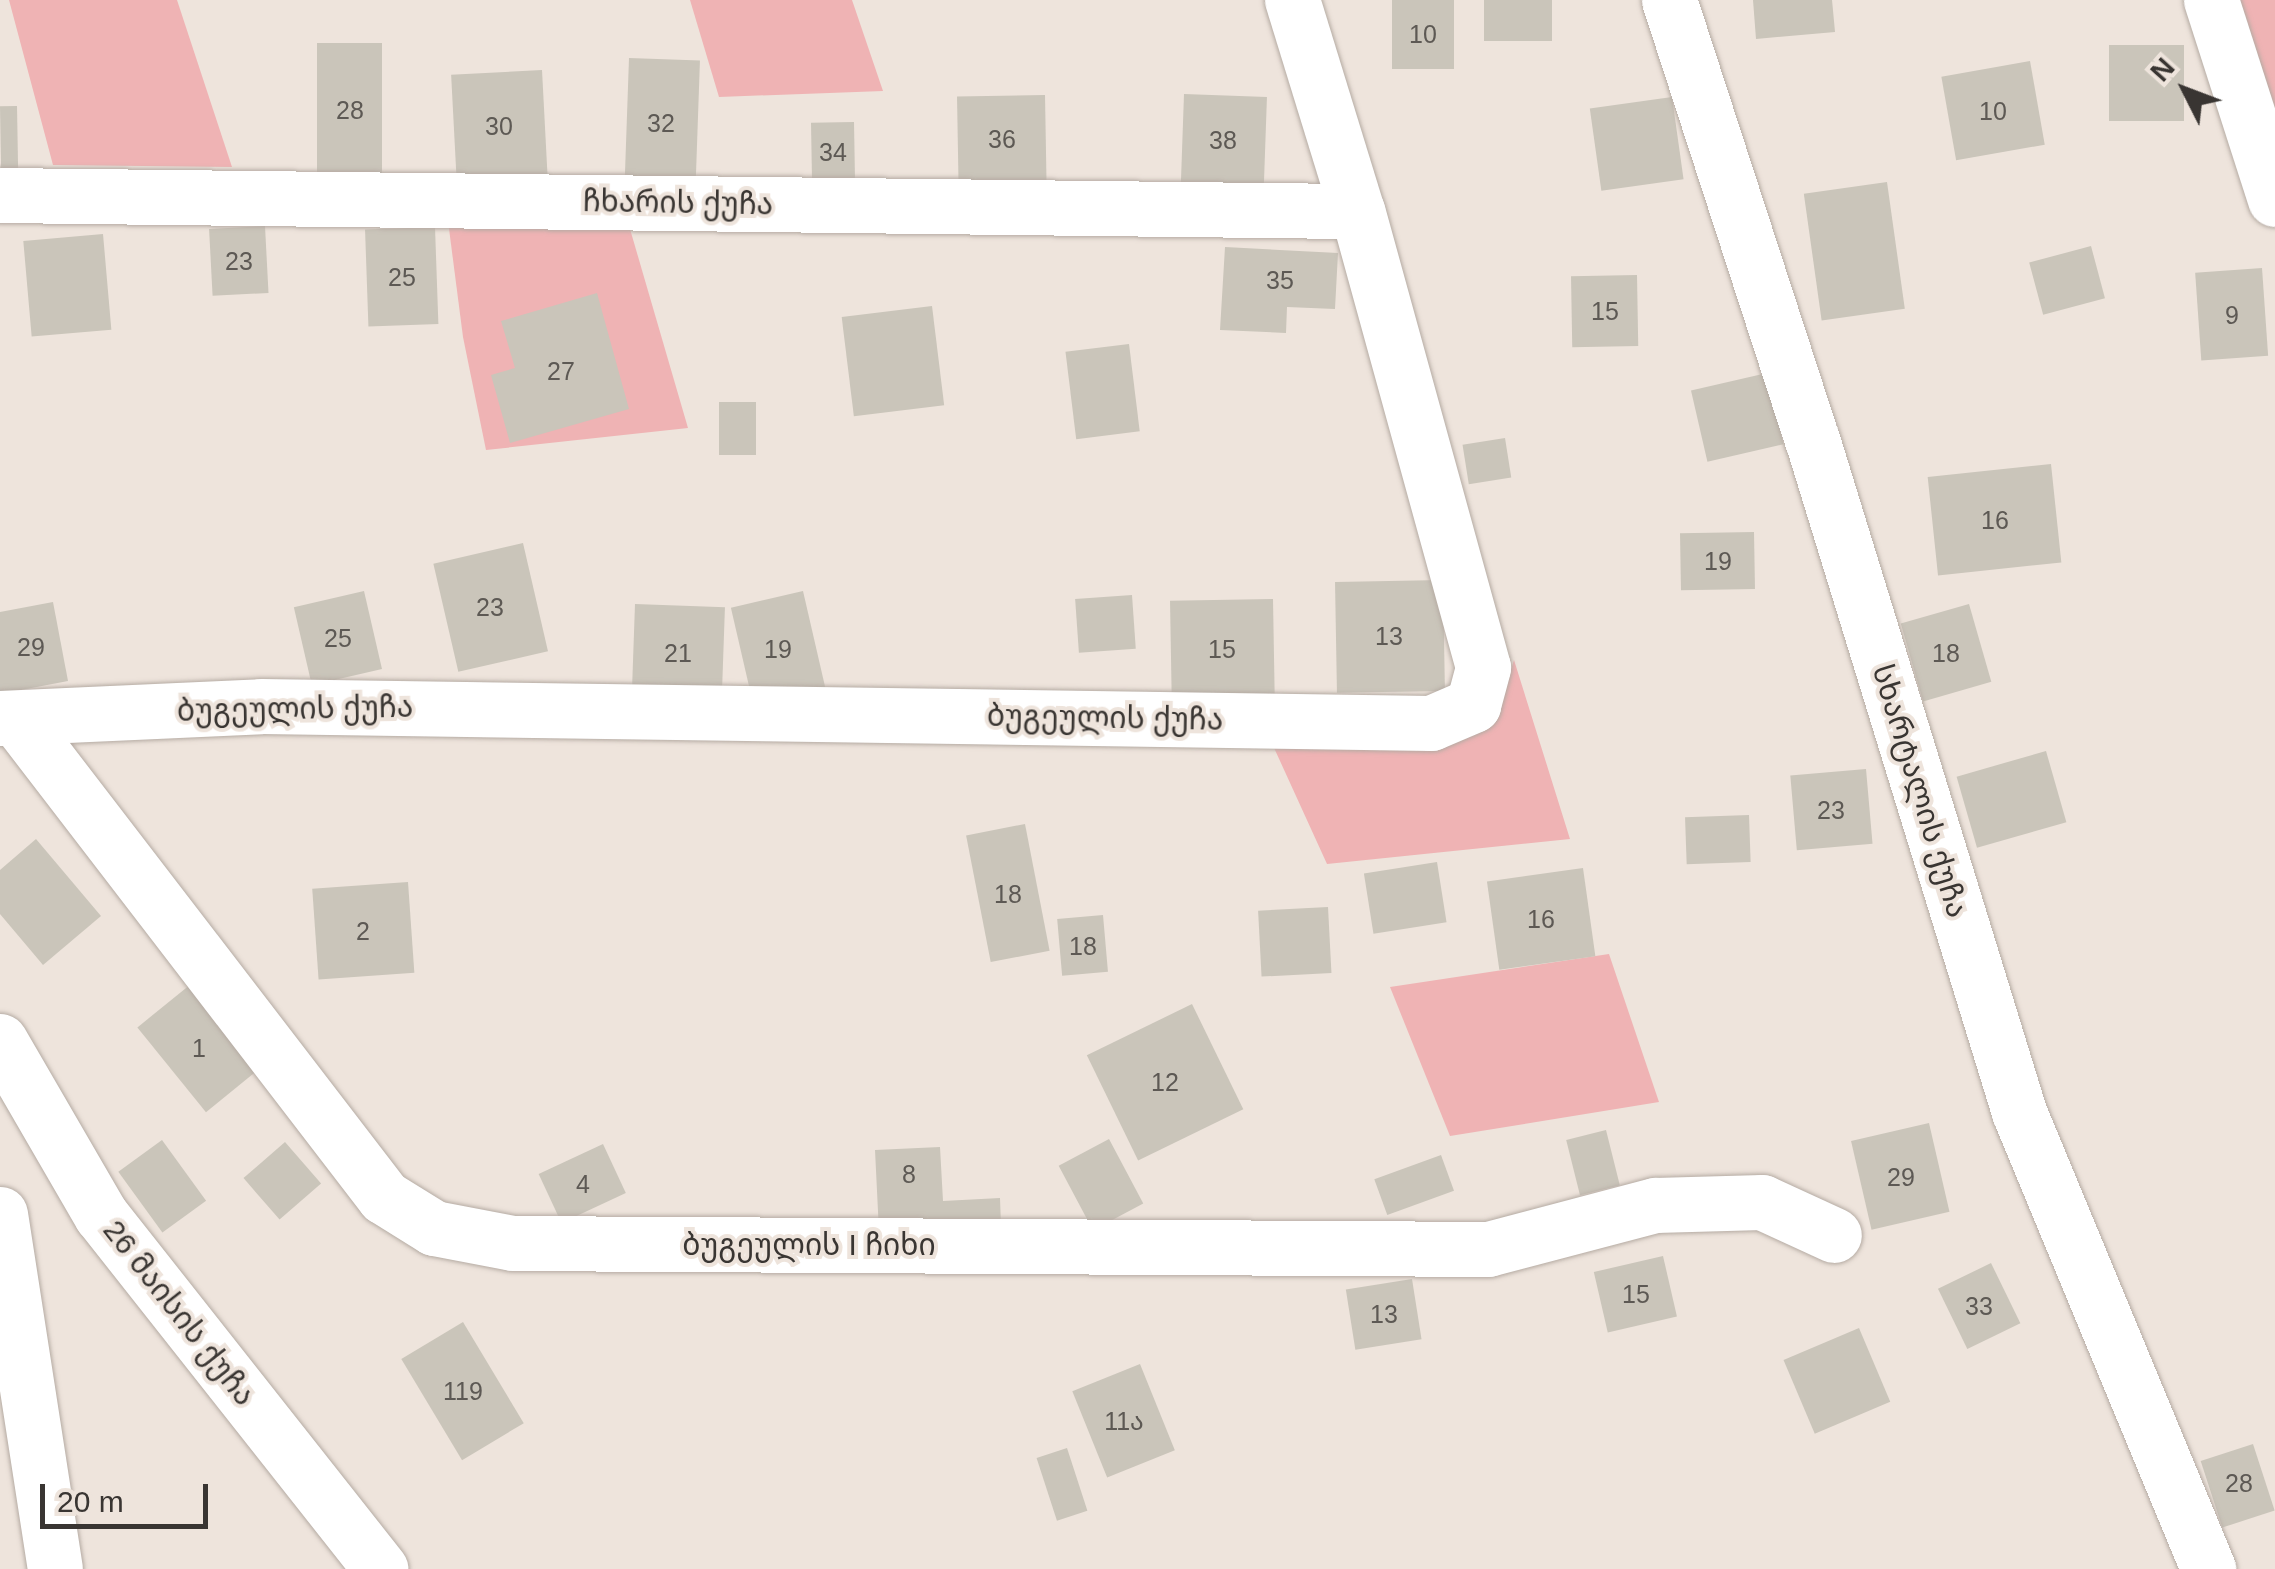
<!DOCTYPE html>
<meta charset="utf-8">
<style>
body{margin:0}
#map{position:relative;width:2275px;height:1569px;overflow:hidden;background:#eee4dc;font-family:Arial,"Noto Sans Georgian",sans-serif}
div>[style]{position:absolute}
.green>*{inset:0;background:#efb3b4}
.building>*{inset:0;background:#cac5ba;transform-origin:0 0}
.roads{filter:drop-shadow(0 0 2px #b5aba3) drop-shadow(0 0 2px #b5aba3)}
.minor>*{height:55px;margin:-27.5px;padding:0 27.5px;transform-origin:27.5px;border-radius:27.5px;background:#fff}
span{translate:-50% -50%;white-space:nowrap;text-align:center;line-height:1.15;-webkit-text-stroke:8px #eee4dc;paint-order:stroke}
.number-label{font-size:25px;color:#5d5954}
.number-label span{-webkit-text-stroke-width:0}
.street-label{font-size:30px;color:#393532}
.north{position:absolute;left:2135px;top:40px;width:100px;height:100px;-webkit-text-stroke:8px #eee4dc;paint-order:stroke;rotate:312deg;font-size:28px;font-weight:700;line-height:40px;text-align:center;color:#393532}
.north::after{content:'';display:block;margin:auto;width:35px;height:45px;background:#393532;clip-path:polygon(50% 0,100% 100%,50% 72%,0 100%)}
.scale{position:absolute;left:40px;top:1484px;width:168px;height:45px;box-sizing:border-box;border:5px solid #393532;border-top:0;padding-left:12px;font-size:30px;line-height:35px;white-space:nowrap;color:#393532;-webkit-text-stroke:8px #eee4dc;paint-order:stroke}
</style>
<div id="map">
<div class="green">
<div style="clip-path:polygon(9px 0,177px 0,232px 167px,53px 165px)"></div>
<div style="clip-path:polygon(690px 0,852px 0,883px 91px,719px 97px)"></div>
<div style="clip-path:polygon(2239px 0,2275px 0,2275px 118px)"></div>
<div style="clip-path:polygon(448px 221px,630px 229px,688px 428px,486px 450px,463px 337px)"></div>
<div style="clip-path:polygon(1514px 660px,1570px 839px,1327px 864px,1270px 739px,1497px 713px)"></div>
<div style="clip-path:polygon(1609px 954px,1659px 1102px,1450px 1136px,1390px 987px)"></div>
</div>
<div class="building">
<div style="left:1392px;top:0;width:62px;height:69px"></div>
<div style="left:1484px;top:0;width:68px;height:41px"></div>
<div style="clip-path:polygon(1753px 0,1832px 0,1835px 32px,1756px 39px)"></div>
<div style="left:317px;top:43px;width:65px;height:136px"></div>
<div style="left:2184px;top:45px;width:76px;height:75px;rotate:90deg"></div>
<div style="left:629px;top:58px;width:71px;height:127px;rotate:2deg"></div>
<div style="left:2030px;top:61px;width:85px;height:90px;rotate:80deg"></div>
<div style="left:542px;top:70px;width:107px;height:91px;rotate:87deg"></div>
<div style="left:1184px;top:94px;width:83px;height:88px;rotate:2deg"></div>
<div style="left:1045px;top:95px;width:86px;height:88px;rotate:89deg"></div>
<div style="left:1672px;top:97px;width:83px;height:83px;rotate:82deg"></div>
<div style="left:17px;top:106px;width:62px;height:17px;rotate:89deg"></div>
<div style="left:854px;top:122px;width:59px;height:43px;rotate:89deg"></div>
<div style="left:1887px;top:182px;width:128px;height:84px;rotate:82deg"></div>
<div style="left:265px;top:226px;width:67px;height:56px;rotate:87deg"></div>
<div style="left:435px;top:227px;width:97px;height:70px;rotate:88deg"></div>
<div style="left:103px;top:234px;width:96px;height:80px;rotate:85deg"></div>
<div style="left:2091px;top:246px;width:54px;height:64px;rotate:75deg"></div>
<div style="clip-path:polygon(1225px 247px,1338px 253px,1335px 309px,1287px 307px,1286px 333px,1220px 330px)"></div>
<div style="left:2262px;top:268px;width:88px;height:67px;rotate:86deg"></div>
<div style="left:1637px;top:275px;width:71px;height:66px;rotate:89deg"></div>
<div style="clip-path:polygon(597px 293px,629px 409px,510px 443px,491px 375px,515px 368px,501px 321px)"></div>
<div style="left:932px;top:306px;width:100px;height:91px;rotate:83deg"></div>
<div style="left:1129px;top:344px;width:88px;height:64px;rotate:83deg"></div>
<div style="left:1767px;top:373px;width:73px;height:78px;rotate:77deg"></div>
<div style="left:756px;top:402px;width:53px;height:37px;rotate:90deg"></div>
<div style="left:1505px;top:438px;width:40px;height:43px;rotate:81deg"></div>
<div style="left:2051px;top:464px;width:99px;height:124px;rotate:84deg"></div>
<div style="left:1754px;top:532px;width:57px;height:74px;rotate:89deg"></div>
<div style="left:523px;top:543px;width:111px;height:92px;rotate:77deg"></div>
<div style="left:1443px;top:580px;width:111px;height:108px;rotate:89deg"></div>
<div style="left:364px;top:591px;width:80px;height:72px;rotate:77deg"></div>
<div style="left:803px;top:591px;width:102px;height:74px;rotate:77deg"></div>
<div style="left:1132px;top:595px;width:54px;height:57px;rotate:86deg"></div>
<div style="left:1273px;top:599px;width:99px;height:103px;rotate:89deg"></div>
<div style="clip-path:polygon(53px 602px,68px 681px,0 694px,0 612px)"></div>
<div style="left:635px;top:604px;width:90px;height:95px;rotate:2deg"></div>
<div style="left:1969px;top:604px;width:81px;height:71px;rotate:74deg"></div>
<div style="left:2046px;top:751px;width:74px;height:93px;rotate:74deg"></div>
<div style="left:1866px;top:769px;width:75px;height:76px;rotate:85deg"></div>
<div style="left:1749px;top:815px;width:47px;height:64px;rotate:88deg"></div>
<div style="left:1025px;top:824px;width:129px;height:60px;rotate:79deg"></div>
<div style="clip-path:polygon(36px 839px,101px 916px,43px 965px,0 914px,0 870px)"></div>
<div style="left:1437px;top:862px;width:61px;height:74px;rotate:81deg"></div>
<div style="left:1583px;top:868px;width:89px;height:97px;rotate:82deg"></div>
<div style="left:408px;top:882px;width:91px;height:96px;rotate:86deg"></div>
<div style="left:1328px;top:907px;width:66px;height:70px;rotate:87deg"></div>
<div style="left:1103px;top:915px;width:57px;height:46px;rotate:85deg"></div>
<div style="left:191px;top:984px;width:109px;height:69px;rotate:51deg"></div>
<div style="left:1192px;top:1004px;width:117px;height:117px;rotate:64deg"></div>
<div style="left:1929px;top:1123px;width:91px;height:80px;rotate:77deg"></div>
<div style="left:1606px;top:1130px;width:57px;height:41px;rotate:76deg"></div>
<div style="left:1109px;top:1139px;width:73px;height:57px;rotate:62deg"></div>
<div style="left:162px;top:1140px;width:75px;height:54px;rotate:54deg"></div>
<div style="left:285px;top:1142px;width:55px;height:55px;rotate:49deg"></div>
<div style="left:603px;top:1144px;width:54px;height:71px;rotate:65deg"></div>
<div style="clip-path:polygon(940px 1147px,943px 1201px,1000px 1198px,1001px 1226px,879px 1232px,875px 1150px)"></div>
<div style="left:1441px;top:1155px;width:38px;height:71px;rotate:70deg"></div>
<div style="left:1663px;top:1256px;width:62px;height:71px;rotate:77deg"></div>
<div style="left:1991px;top:1263px;width:67px;height:59px;rotate:64deg"></div>
<div style="left:1412px;top:1279px;width:61px;height:67px;rotate:81deg"></div>
<div style="left:463px;top:1322px;width:118px;height:72px;rotate:59deg"></div>
<div style="left:1859px;top:1328px;width:80px;height:82px;rotate:67deg"></div>
<div style="left:1140px;top:1364px;width:93px;height:73px;rotate:68deg"></div>
<div style="left:2253px;top:1444px;width:70px;height:55px;rotate:72deg"></div>
<div style="left:1067px;top:1448px;width:66px;height:32px;rotate:72deg"></div>
</div>
<div class="roads">
<div class="minor">
<div style="left:1669px;top:0;width:462px;rotate:72deg"></div>
<div style="left:1812px;top:439px;width:704px;rotate:72.9deg"></div>
<div style="left:2019px;top:1112px;width:495px;rotate:67.5deg"></div>
<div style="left:2211px;top:0;width:209px;rotate:72.2deg"></div>
<div style="left:0;top:195px;width:1357px;rotate:0.68deg"></div>
<div style="left:0;top:718px;width:261px;rotate:-2.6deg"></div>
<div style="left:261px;top:706px;width:1170px;rotate:0.83deg"></div>
<div style="left:1431px;top:723px;width:46px;rotate:-23.2deg"></div>
<div style="left:1473px;top:705px;width:39px;rotate:-75deg"></div>
<div style="left:1483px;top:667px;width:473px;rotate:-105.4deg"></div>
<div style="left:1357px;top:211px;width:221px;rotate:-107.1deg"></div>
<div style="left:16px;top:718px;width:604px;rotate:52.47deg"></div>
<div style="left:384px;top:1197px;width:59px;rotate:31.8deg"></div>
<div style="left:434px;top:1228px;width:80px;rotate:10.8deg"></div>
<div style="left:513px;top:1243px;width:975px;rotate:0.35deg"></div>
<div style="left:1488px;top:1249px;width:173px;rotate:-14.8deg"></div>
<div style="left:1655px;top:1205px;width:107px;rotate:-1.6deg"></div>
<div style="left:1762px;top:1202px;width:79px;rotate:24.6deg"></div>
<div style="left:0;top:1041px;width:201px;rotate:59.9deg"></div>
<div style="left:101px;top:1215px;width:451px;rotate:51.7deg"></div>
<div style="left:0;top:1214px;width:359px;rotate:81.2deg"></div>
</div>
</div>
<div class="number-label">
<span style="left:1423px;top:34px">10</span>
<span style="left:350px;top:110px">28</span>
<span style="left:1993px;top:111px">10</span>
<span style="left:661px;top:123px">32</span>
<span style="left:499px;top:126px">30</span>
<span style="left:1002px;top:139px">36</span>
<span style="left:1223px;top:140px">38</span>
<span style="left:833px;top:152px">34</span>
<span style="left:239px;top:261px">23</span>
<span style="left:402px;top:277px">25</span>
<span style="left:1280px;top:280px">35</span>
<span style="left:1605px;top:311px">15</span>
<span style="left:2232px;top:315px">9</span>
<span style="left:561px;top:371px">27</span>
<span style="left:1995px;top:520px">16</span>
<span style="left:1718px;top:561px">19</span>
<span style="left:490px;top:607px">23</span>
<span style="left:1389px;top:636px">13</span>
<span style="left:338px;top:638px">25</span>
<span style="left:31px;top:647px">29</span>
<span style="left:778px;top:649px">19</span>
<span style="left:1222px;top:649px">15</span>
<span style="left:678px;top:653px">21</span>
<span style="left:1946px;top:653px">18</span>
<span style="left:1831px;top:810px">23</span>
<span style="left:1008px;top:894px">18</span>
<span style="left:1541px;top:919px">16</span>
<span style="left:363px;top:931px">2</span>
<span style="left:1083px;top:946px">18</span>
<span style="left:199px;top:1048px">1</span>
<span style="left:1165px;top:1082px">12</span>
<span style="left:909px;top:1174px">8</span>
<span style="left:1901px;top:1177px">29</span>
<span style="left:583px;top:1184px">4</span>
<span style="left:1636px;top:1294px">15</span>
<span style="left:1979px;top:1306px">33</span>
<span style="left:1384px;top:1314px">13</span>
<span style="left:463px;top:1391px">119</span>
<span style="left:1124px;top:1421px">11ა</span>
<span style="left:2239px;top:1483px">28</span>
</div>
<div class="street-label">
<span style="left:678px;top:203px;rotate:1deg">ჩხარის ქუჩა</span>
<span style="left:295px;top:709px;rotate:-1deg">ბუგეულის ქუჩა</span>
<span style="left:1105px;top:718px;rotate:1deg">ბუგეულის ქუჩა</span>
<span style="left:1920px;top:791px;rotate:73deg">სხარტალის ქუჩა</span>
<span style="left:809px;top:1245px">ბუგეულის I ჩიხი</span>
<span style="left:179px;top:1313px;rotate:52deg">26 მაისის ქუჩა</span>
</div>
<div class="north">N</div>
<div class="scale">20 m</div>
</div>
